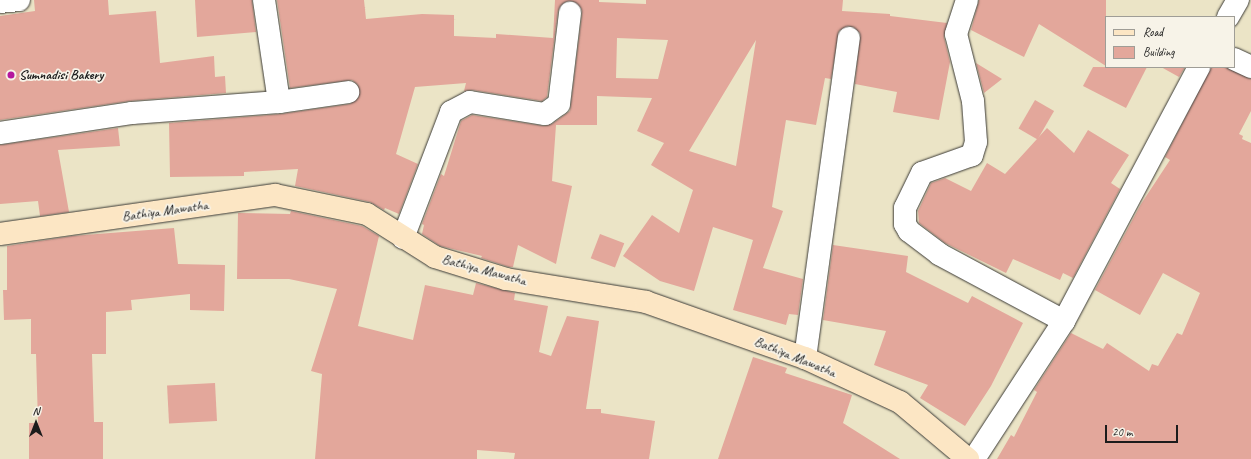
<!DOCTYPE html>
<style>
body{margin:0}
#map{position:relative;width:1251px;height:459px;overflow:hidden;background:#ebe4c6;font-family:Caveat,sans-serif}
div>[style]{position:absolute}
.building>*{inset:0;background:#e3a79b;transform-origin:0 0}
.roads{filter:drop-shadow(0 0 1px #3b3a36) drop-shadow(0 0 1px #3b3a36)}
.street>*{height:22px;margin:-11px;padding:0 11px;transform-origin:11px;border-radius:11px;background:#fff}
.secondary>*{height:22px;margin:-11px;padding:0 11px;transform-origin:11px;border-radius:11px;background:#fce6c4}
.dots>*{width:11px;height:11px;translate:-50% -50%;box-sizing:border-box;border:2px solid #f7f3e8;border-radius:50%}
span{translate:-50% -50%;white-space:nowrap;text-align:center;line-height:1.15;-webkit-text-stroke:3.5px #f7f3e8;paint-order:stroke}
.poi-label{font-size:14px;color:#1c1c1c;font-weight:700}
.left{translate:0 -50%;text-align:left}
.street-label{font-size:14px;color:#1c1c1c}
.legend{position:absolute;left:1105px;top:16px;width:130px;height:52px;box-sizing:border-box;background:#f7f3e8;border:1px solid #9f9d96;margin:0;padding:5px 7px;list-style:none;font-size:12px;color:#1c1c1c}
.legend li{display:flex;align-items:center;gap:8px;height:20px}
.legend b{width:20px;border:1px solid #9f9d96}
.north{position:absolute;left:16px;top:403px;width:40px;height:40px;-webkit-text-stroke:3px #f7f3e8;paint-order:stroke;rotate:0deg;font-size:11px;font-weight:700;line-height:16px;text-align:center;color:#1c1c1c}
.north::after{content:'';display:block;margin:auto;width:14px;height:18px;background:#1c1c1c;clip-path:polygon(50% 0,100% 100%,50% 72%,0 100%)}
.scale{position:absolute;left:1105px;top:425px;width:73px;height:18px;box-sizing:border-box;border:2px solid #1c1c1c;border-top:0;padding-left:5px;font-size:12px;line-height:14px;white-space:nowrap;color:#1c1c1c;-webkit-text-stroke:3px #f7f3e8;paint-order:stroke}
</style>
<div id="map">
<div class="building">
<div style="clip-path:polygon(34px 0,108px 0,109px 15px,156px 11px,160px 63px,214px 56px,215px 77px,225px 76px,226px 93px,130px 101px,0 120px,0 16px,35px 11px)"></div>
<div style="clip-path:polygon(195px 0,252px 0,256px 32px,197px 37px)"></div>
<div style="clip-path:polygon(evenodd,277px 0,364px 0,366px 19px,422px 14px,454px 15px,454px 36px,496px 38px,496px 34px,553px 38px,555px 0,599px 0,599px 2px,646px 4px,646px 0,843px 0,842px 11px,890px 14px,890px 16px,947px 23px,944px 37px,950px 62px,939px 120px,893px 112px,897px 92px,855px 84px,860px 33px,850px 26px,839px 31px,831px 79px,825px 78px,816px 125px,786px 120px,772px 207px,783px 211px,763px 268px,803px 279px,798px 315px,789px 314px,786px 325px,733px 310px,753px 240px,713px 227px,694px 291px,660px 281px,623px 256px,652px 215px,679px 233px,693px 190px,651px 165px,664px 143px,637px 131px,652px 98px,597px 96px,597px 125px,556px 125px,552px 181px,572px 186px,556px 264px,518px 245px,513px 267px,509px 267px,481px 258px,482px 256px,440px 246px,422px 234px,424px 225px,422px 224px,441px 174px,444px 176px,461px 121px,472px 115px,544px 126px,552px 124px,570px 111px,582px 14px,581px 8px,572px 1px,565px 2px,558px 11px,547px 97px,542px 101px,472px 90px,464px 91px,466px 83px,415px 87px,396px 154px,418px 164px,399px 214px,385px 208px,384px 210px,370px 202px,295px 186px,298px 169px,244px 172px,244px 176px,170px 177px,169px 123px,281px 114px,350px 104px,359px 97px,358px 85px,352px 80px,290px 88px,277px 0,617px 38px,668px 40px,658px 79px,616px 78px,617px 38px,277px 0,756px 40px,736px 166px,689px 151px,756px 40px)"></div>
<div style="clip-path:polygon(979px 0,1106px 0,1106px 66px,1039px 24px,1024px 57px,971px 30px)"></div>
<div style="clip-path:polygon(976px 63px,1002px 79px,984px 93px)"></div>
<div style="clip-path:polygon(1093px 67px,1147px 67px,1126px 108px,1083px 86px)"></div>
<div style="clip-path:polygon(1161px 67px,1185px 67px,1179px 77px)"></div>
<div style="clip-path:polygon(1211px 67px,1225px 67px,1251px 79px,1251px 111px,1239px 134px,1243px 136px,1242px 139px,1251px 143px,1251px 459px,997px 459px,1011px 435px,1014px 437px,1037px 392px,1034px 390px,1071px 333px,1103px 349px,1107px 343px,1149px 371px,1152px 364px,1158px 366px,1177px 333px,1182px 335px,1200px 293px,1163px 273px,1140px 315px,1095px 290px,1141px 204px,1170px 160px,1165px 157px)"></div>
<div style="left:1035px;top:100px;width:22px;height:33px;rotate:30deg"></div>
<div style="clip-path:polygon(118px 128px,120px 146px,58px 150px,69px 212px,40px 216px,38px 201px,0 204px,0 145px)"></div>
<div style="clip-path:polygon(1047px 128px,1074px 153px,1088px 130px,1129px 155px,1111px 183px,1120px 189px,1073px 278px,1063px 273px,1060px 280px,1013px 259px,1006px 273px,945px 243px,919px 223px,918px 211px,931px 183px,945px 178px,971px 191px,987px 163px,1005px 174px)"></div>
<div style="clip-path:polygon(291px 211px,362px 226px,379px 236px,358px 326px,413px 340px,425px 285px,473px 295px,476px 283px,515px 293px,514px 300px,548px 306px,539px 352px,551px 356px,567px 316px,599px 321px,586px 409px,601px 409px,601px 413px,655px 421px,649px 459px,514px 459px,515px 453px,477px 450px,477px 459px,315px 459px,322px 374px,311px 371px,337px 289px,289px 279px,237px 279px,238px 213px,290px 214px)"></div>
<div style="clip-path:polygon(174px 228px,178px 264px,225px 265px,224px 311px,190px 310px,190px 294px,131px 300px,132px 310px,106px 312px,106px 354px,92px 354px,94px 422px,103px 422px,103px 459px,29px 459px,29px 423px,38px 423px,36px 354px,31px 354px,31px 319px,4px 320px,3px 290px,7px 290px,7px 246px,72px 236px)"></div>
<div style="left:600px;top:234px;width:26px;height:26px;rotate:21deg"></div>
<div style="clip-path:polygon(833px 245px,908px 256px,906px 272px,968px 303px,972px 296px,1023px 323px,991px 386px,965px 426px,920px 398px,928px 385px,874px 365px,886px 331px,823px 320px)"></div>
<div style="clip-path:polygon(753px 357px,787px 368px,785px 373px,852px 395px,843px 423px,900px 459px,718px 459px)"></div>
<div style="left:215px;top:383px;width:38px;height:48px;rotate:87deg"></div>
</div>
<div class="roads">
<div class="street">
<div style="left:264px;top:0;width:103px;rotate:81.6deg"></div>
<div style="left:967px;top:0;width:36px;rotate:108deg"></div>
<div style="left:956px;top:34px;width:69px;rotate:75.8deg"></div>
<div style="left:973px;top:101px;width:41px;rotate:85.8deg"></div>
<div style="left:976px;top:142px;width:14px;rotate:107deg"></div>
<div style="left:972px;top:155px;width:53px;rotate:160.2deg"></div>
<div style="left:922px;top:173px;width:39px;rotate:116deg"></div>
<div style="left:905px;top:208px;width:16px;rotate:90deg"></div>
<div style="left:905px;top:224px;width:8px;rotate:60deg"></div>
<div style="left:909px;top:231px;width:38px;rotate:37deg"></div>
<div style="left:939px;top:254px;width:142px;rotate:28.2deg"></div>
<div style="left:0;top:2px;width:19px;rotate:-6deg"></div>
<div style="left:1228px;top:17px;width:20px;rotate:-60deg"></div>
<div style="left:1234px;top:59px;width:19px;rotate:25deg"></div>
<div style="left:0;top:133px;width:134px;rotate:-8.6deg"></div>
<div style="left:132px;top:113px;width:147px;rotate:-4.3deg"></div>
<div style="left:279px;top:102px;width:70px;rotate:-8.2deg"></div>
<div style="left:403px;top:238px;width:135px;rotate:-69.1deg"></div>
<div style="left:451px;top:112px;width:21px;rotate:-28deg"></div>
<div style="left:470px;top:102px;width:76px;rotate:9.1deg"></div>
<div style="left:545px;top:114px;width:17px;rotate:-36deg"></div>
<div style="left:559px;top:104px;width:92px;rotate:-83.1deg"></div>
<div style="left:805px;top:358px;width:323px;rotate:-82.2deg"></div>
<div style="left:974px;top:459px;width:165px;rotate:-56.9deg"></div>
<div style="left:1064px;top:321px;width:288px;rotate:-62deg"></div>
</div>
<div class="secondary">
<div style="left:0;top:234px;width:278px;rotate:-8.1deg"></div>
<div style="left:275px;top:195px;width:94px;rotate:11.7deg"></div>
<div style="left:367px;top:214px;width:80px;rotate:32.3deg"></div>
<div style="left:435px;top:257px;width:74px;rotate:17.2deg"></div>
<div style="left:506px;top:279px;width:142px;rotate:9.3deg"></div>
<div style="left:646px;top:302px;width:169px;rotate:19.4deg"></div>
<div style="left:805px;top:358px;width:105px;rotate:24.9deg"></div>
<div style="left:900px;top:402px;width:89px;rotate:40deg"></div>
</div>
</div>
<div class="dots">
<div style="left:11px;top:75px;background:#b5179e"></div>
</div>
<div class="poi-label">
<span class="left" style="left:19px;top:75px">Sumnadisi Bakery</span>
</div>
<div class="street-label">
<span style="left:165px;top:211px;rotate:-8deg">Bathiya Mawatha</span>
<span style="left:484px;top:270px;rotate:15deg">Bathiya Mawatha</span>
<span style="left:795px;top:357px;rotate:22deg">Bathiya Mawatha</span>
</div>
<ul class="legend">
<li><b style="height:5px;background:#fce6c4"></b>Road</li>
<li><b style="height:11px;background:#e3a79b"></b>Building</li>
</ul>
<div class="north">N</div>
<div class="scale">20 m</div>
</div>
